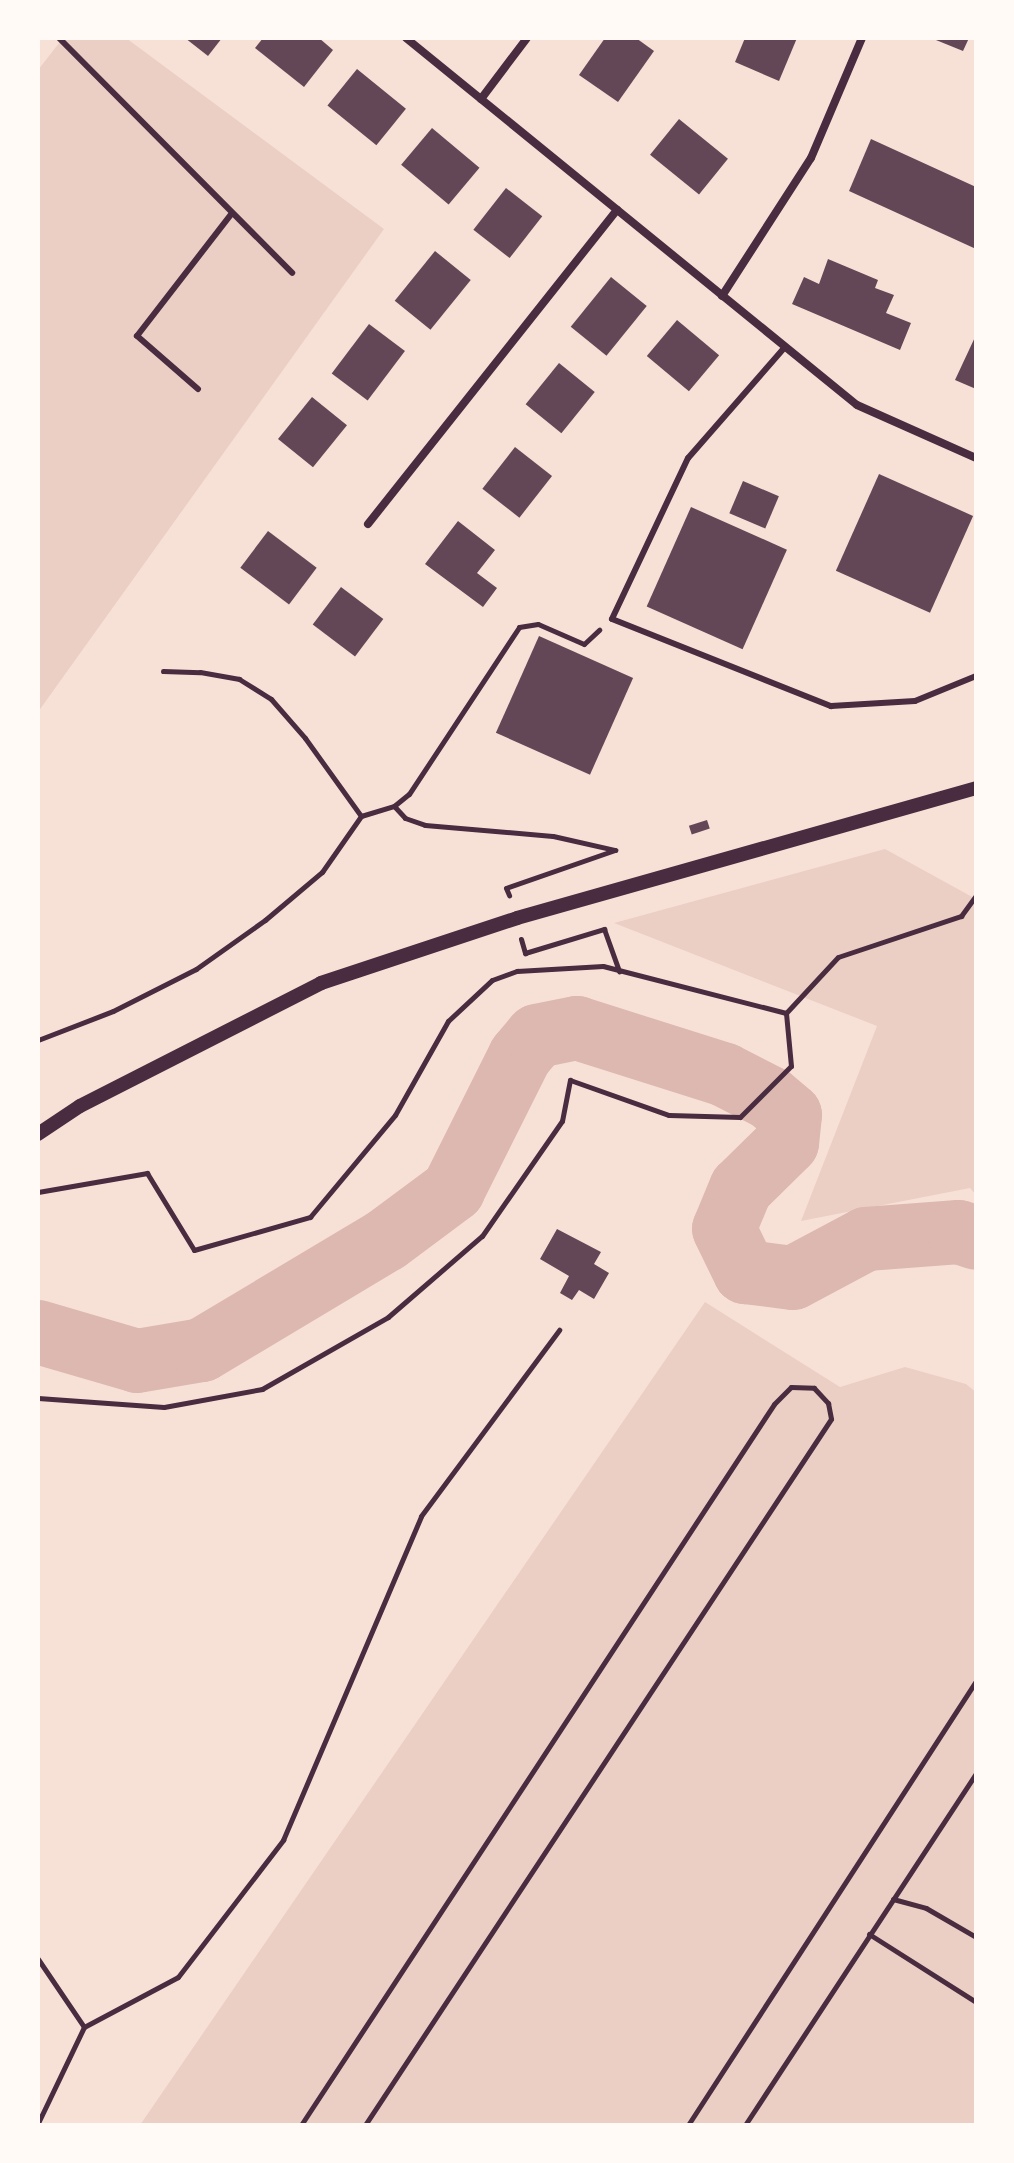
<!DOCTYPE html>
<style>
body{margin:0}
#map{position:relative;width:1014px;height:2163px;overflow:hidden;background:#f7e1d7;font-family:"Work Sans",sans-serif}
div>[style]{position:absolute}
.green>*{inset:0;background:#ebcfc5}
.river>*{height:64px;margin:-32px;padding:0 32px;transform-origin:32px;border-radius:32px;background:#dcb8b0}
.building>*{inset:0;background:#644757;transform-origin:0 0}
.path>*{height:5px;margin:-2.5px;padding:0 2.5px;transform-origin:2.5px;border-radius:2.5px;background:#4a2c40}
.service>*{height:6px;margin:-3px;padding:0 3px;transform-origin:3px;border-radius:3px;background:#4a2c40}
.minor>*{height:8px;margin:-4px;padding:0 4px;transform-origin:4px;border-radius:4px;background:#4a2c40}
.tertiary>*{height:14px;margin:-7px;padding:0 7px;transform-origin:7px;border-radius:7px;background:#4a2c40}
span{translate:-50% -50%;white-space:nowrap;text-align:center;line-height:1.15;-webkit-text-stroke:7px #fffaf5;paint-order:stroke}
.frame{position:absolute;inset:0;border:40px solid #fffaf5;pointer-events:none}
</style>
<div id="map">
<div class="green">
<div style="clip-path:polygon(63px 38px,126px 38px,384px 229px,38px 712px,38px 70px)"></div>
<div style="clip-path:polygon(885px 849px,976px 899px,976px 1195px,970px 1188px,801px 1221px,877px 1026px,614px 923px)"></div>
<div style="clip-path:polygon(705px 1302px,840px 1387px,905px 1367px,966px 1384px,976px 1392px,976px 2125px,140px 2125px)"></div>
</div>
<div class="river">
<div style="left:38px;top:1332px;width:103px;rotate:16.3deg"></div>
<div style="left:137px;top:1361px;width:66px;rotate:-9.6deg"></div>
<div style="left:202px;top:1350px;width:214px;rotate:-30.9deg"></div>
<div style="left:386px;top:1240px;width:84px;rotate:-36.7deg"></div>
<div style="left:453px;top:1190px;width:150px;rotate:-63.4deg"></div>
<div style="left:520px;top:1056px;width:26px;rotate:-50deg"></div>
<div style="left:537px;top:1036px;width:41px;rotate:-11.3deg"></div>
<div style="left:577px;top:1028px;width:155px;rotate:17.6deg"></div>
<div style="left:725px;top:1075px;width:51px;rotate:27.1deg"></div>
<div style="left:770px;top:1098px;width:26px;rotate:40deg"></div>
<div style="left:790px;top:1115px;width:28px;rotate:96deg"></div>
<div style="left:787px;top:1143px;width:64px;rotate:135.6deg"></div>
<div style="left:741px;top:1188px;width:44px;rotate:112.5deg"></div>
<div style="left:724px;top:1229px;width:48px;rotate:64deg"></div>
<div style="left:745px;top:1272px;width:48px;rotate:7.1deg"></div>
<div style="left:793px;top:1278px;width:83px;rotate:-28.1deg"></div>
<div style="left:866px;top:1239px;width:93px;rotate:-4.3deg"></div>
<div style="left:959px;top:1232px;width:18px;rotate:19deg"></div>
</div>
<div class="building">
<div style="clip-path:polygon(185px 38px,222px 38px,208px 56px)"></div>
<div style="clip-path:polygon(263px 38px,319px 38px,333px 50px,304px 87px,255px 48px)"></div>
<div style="clip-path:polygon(605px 38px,636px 38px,654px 51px,618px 102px,579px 75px)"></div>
<div style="clip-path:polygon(745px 38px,797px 38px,779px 81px,735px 62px)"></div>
<div style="clip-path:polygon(931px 38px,969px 38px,963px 51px)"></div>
<div style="left:357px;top:69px;width:63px;height:47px;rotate:39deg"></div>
<div style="left:679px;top:119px;width:63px;height:46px;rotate:39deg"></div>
<div style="left:432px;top:128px;width:62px;height:48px;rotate:40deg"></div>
<div style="clip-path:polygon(871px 139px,976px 187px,976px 249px,849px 191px)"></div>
<div style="left:506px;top:188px;width:46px;height:53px;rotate:38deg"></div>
<div style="left:435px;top:251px;width:46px;height:64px;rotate:39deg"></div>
<div style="clip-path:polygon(828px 259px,878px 280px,875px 288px,894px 295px,886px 313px,911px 323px,900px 350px,792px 304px,804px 277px,819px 284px)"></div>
<div style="left:611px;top:277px;width:46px;height:64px;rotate:39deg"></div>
<div style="left:677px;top:320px;width:55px;height:47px;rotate:40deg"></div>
<div style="left:369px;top:324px;width:45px;height:62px;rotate:37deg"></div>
<div style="clip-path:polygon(976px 335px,976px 389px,955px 380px)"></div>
<div style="left:559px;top:363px;width:46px;height:53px;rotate:39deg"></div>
<div style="left:312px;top:397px;width:45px;height:54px;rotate:39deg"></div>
<div style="left:515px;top:447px;width:47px;height:53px;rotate:38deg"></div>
<div style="left:879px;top:474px;width:103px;height:106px;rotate:24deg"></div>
<div style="left:743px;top:481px;width:39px;height:35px;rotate:23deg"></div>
<div style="left:691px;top:507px;width:105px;height:109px;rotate:24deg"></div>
<div style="clip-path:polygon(458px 521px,495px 550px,477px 573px,497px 588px,483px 607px,425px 564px)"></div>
<div style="left:268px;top:531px;width:61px;height:46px;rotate:37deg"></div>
<div style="left:341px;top:587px;width:53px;height:47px;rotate:37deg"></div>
<div style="left:539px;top:636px;width:103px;height:106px;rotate:24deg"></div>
<div style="left:707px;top:820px;width:9px;height:19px;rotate:72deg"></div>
<div style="clip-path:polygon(557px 1229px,601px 1252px,594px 1264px,609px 1273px,594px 1299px,579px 1290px,572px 1300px,560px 1293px,569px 1276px,540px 1259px)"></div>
</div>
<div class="path">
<div style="left:163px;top:671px;width:37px;rotate:2deg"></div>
<div style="left:200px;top:672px;width:40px;rotate:10deg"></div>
<div style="left:239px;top:679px;width:38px;rotate:32deg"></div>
<div style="left:271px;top:699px;width:52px;rotate:48.9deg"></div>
<div style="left:305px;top:738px;width:96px;rotate:54.3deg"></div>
<div style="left:394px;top:806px;width:16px;rotate:47deg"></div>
<div style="left:405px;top:818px;width:21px;rotate:19deg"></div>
<div style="left:425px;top:825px;width:128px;rotate:4.9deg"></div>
<div style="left:553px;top:836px;width:64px;rotate:12.7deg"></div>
<div style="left:615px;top:850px;width:115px;rotate:160.8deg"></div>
<div style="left:506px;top:888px;width:8px;rotate:67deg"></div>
<div style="left:521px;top:939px;width:15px;rotate:74deg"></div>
<div style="left:525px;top:953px;width:83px;rotate:-16.9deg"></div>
<div style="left:604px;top:929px;width:45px;rotate:70.3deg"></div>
<div style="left:38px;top:1040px;width:80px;rotate:-21.1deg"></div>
<div style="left:113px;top:1011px;width:93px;rotate:-26.8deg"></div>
<div style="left:196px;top:969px;width:85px;rotate:-35.4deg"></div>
<div style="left:265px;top:920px;width:75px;rotate:-40.1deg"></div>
<div style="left:322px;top:872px;width:68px;rotate:-55.1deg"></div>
<div style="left:361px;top:816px;width:34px;rotate:-17deg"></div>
<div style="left:394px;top:806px;width:19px;rotate:-39deg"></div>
<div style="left:409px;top:794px;width:200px;rotate:-56.6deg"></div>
<div style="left:519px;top:627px;width:19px;rotate:-9deg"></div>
<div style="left:538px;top:624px;width:50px;rotate:23.5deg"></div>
<div style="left:584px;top:644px;width:21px;rotate:-43deg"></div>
<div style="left:38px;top:1192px;width:111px;rotate:-9.9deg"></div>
<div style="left:147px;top:1173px;width:90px;rotate:58.6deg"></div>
<div style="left:194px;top:1250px;width:121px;rotate:-15.9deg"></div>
<div style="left:310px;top:1217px;width:133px;rotate:-50.2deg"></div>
<div style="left:395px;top:1115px;width:108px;rotate:-60.6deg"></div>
<div style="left:448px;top:1021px;width:60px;rotate:-43deg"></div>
<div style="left:492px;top:980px;width:27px;rotate:-20deg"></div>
<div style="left:517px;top:971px;width:86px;rotate:-3.3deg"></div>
<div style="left:603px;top:966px;width:189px;rotate:14.4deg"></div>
<div style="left:38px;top:1398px;width:126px;rotate:4.1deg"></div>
<div style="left:164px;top:1407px;width:100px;rotate:-10.4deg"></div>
<div style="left:262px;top:1389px;width:145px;rotate:-29.7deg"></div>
<div style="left:388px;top:1317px;width:124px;rotate:-40.8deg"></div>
<div style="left:482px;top:1236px;width:140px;rotate:-55.2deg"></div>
<div style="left:562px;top:1121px;width:42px;rotate:-79deg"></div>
<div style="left:570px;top:1080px;width:105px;rotate:19.5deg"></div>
<div style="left:669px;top:1115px;width:71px;rotate:1.6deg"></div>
<div style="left:740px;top:1117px;width:72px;rotate:-45deg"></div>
<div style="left:791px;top:1066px;width:53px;rotate:-95.4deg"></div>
<div style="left:786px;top:1013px;width:76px;rotate:-47.1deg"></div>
<div style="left:838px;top:957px;width:130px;rotate:-18.4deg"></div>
<div style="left:961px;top:916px;width:26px;rotate:-54deg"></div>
<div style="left:893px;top:1899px;width:34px;rotate:15deg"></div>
<div style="left:926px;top:1908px;width:58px;rotate:30.1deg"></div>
<div style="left:869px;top:1934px;width:127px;rotate:32.4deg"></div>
<div style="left:38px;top:1959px;width:82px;rotate:55.9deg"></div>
<div style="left:38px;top:2123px;width:106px;rotate:-64.4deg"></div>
<div style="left:84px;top:2027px;width:106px;rotate:-28deg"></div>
<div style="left:178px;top:1977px;width:173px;rotate:-52.5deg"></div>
<div style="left:283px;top:1840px;width:352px;rotate:-66.9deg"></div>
<div style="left:421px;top:1516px;width:232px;rotate:-53.4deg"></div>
<div style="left:301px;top:2125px;width:862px;rotate:-56.73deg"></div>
<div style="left:774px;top:1404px;width:24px;rotate:-45deg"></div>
<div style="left:791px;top:1387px;width:23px;rotate:2deg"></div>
<div style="left:814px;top:1388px;width:21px;rotate:47deg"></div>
<div style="left:828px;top:1403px;width:16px;rotate:79deg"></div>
<div style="left:831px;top:1419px;width:846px;rotate:123.43deg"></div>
<div style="left:688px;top:2125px;width:529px;rotate:-57.03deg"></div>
<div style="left:745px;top:2125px;width:420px;rotate:-56.7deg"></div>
</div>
<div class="service">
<div style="left:59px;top:38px;width:331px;rotate:45.2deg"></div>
<div style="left:785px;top:347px;width:147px;rotate:131.1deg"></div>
<div style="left:688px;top:458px;width:178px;rotate:115.3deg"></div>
<div style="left:612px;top:619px;width:236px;rotate:21.7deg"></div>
<div style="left:831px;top:706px;width:84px;rotate:-3.4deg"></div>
<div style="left:915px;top:701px;width:66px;rotate:-22.3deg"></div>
<div style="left:198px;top:389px;width:81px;rotate:-139deg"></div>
<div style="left:137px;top:336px;width:155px;rotate:-52.3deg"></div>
</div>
<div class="minor">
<div style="left:406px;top:38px;width:581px;rotate:39.14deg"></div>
<div style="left:857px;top:405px;width:130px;rotate:24deg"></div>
<div style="left:481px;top:99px;width:76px;rotate:-53deg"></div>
<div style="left:722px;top:296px;width:164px;rotate:-57.2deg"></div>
<div style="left:811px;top:158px;width:130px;rotate:-67deg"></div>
<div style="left:368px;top:524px;width:401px;rotate:-51.6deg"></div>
</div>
<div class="tertiary">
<div style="left:38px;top:1134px;width:50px;rotate:-33.7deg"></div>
<div style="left:80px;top:1106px;width:271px;rotate:-27deg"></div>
<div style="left:321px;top:983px;width:206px;rotate:-18.3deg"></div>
<div style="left:517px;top:918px;width:477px;rotate:-15.8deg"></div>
</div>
<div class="frame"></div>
</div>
